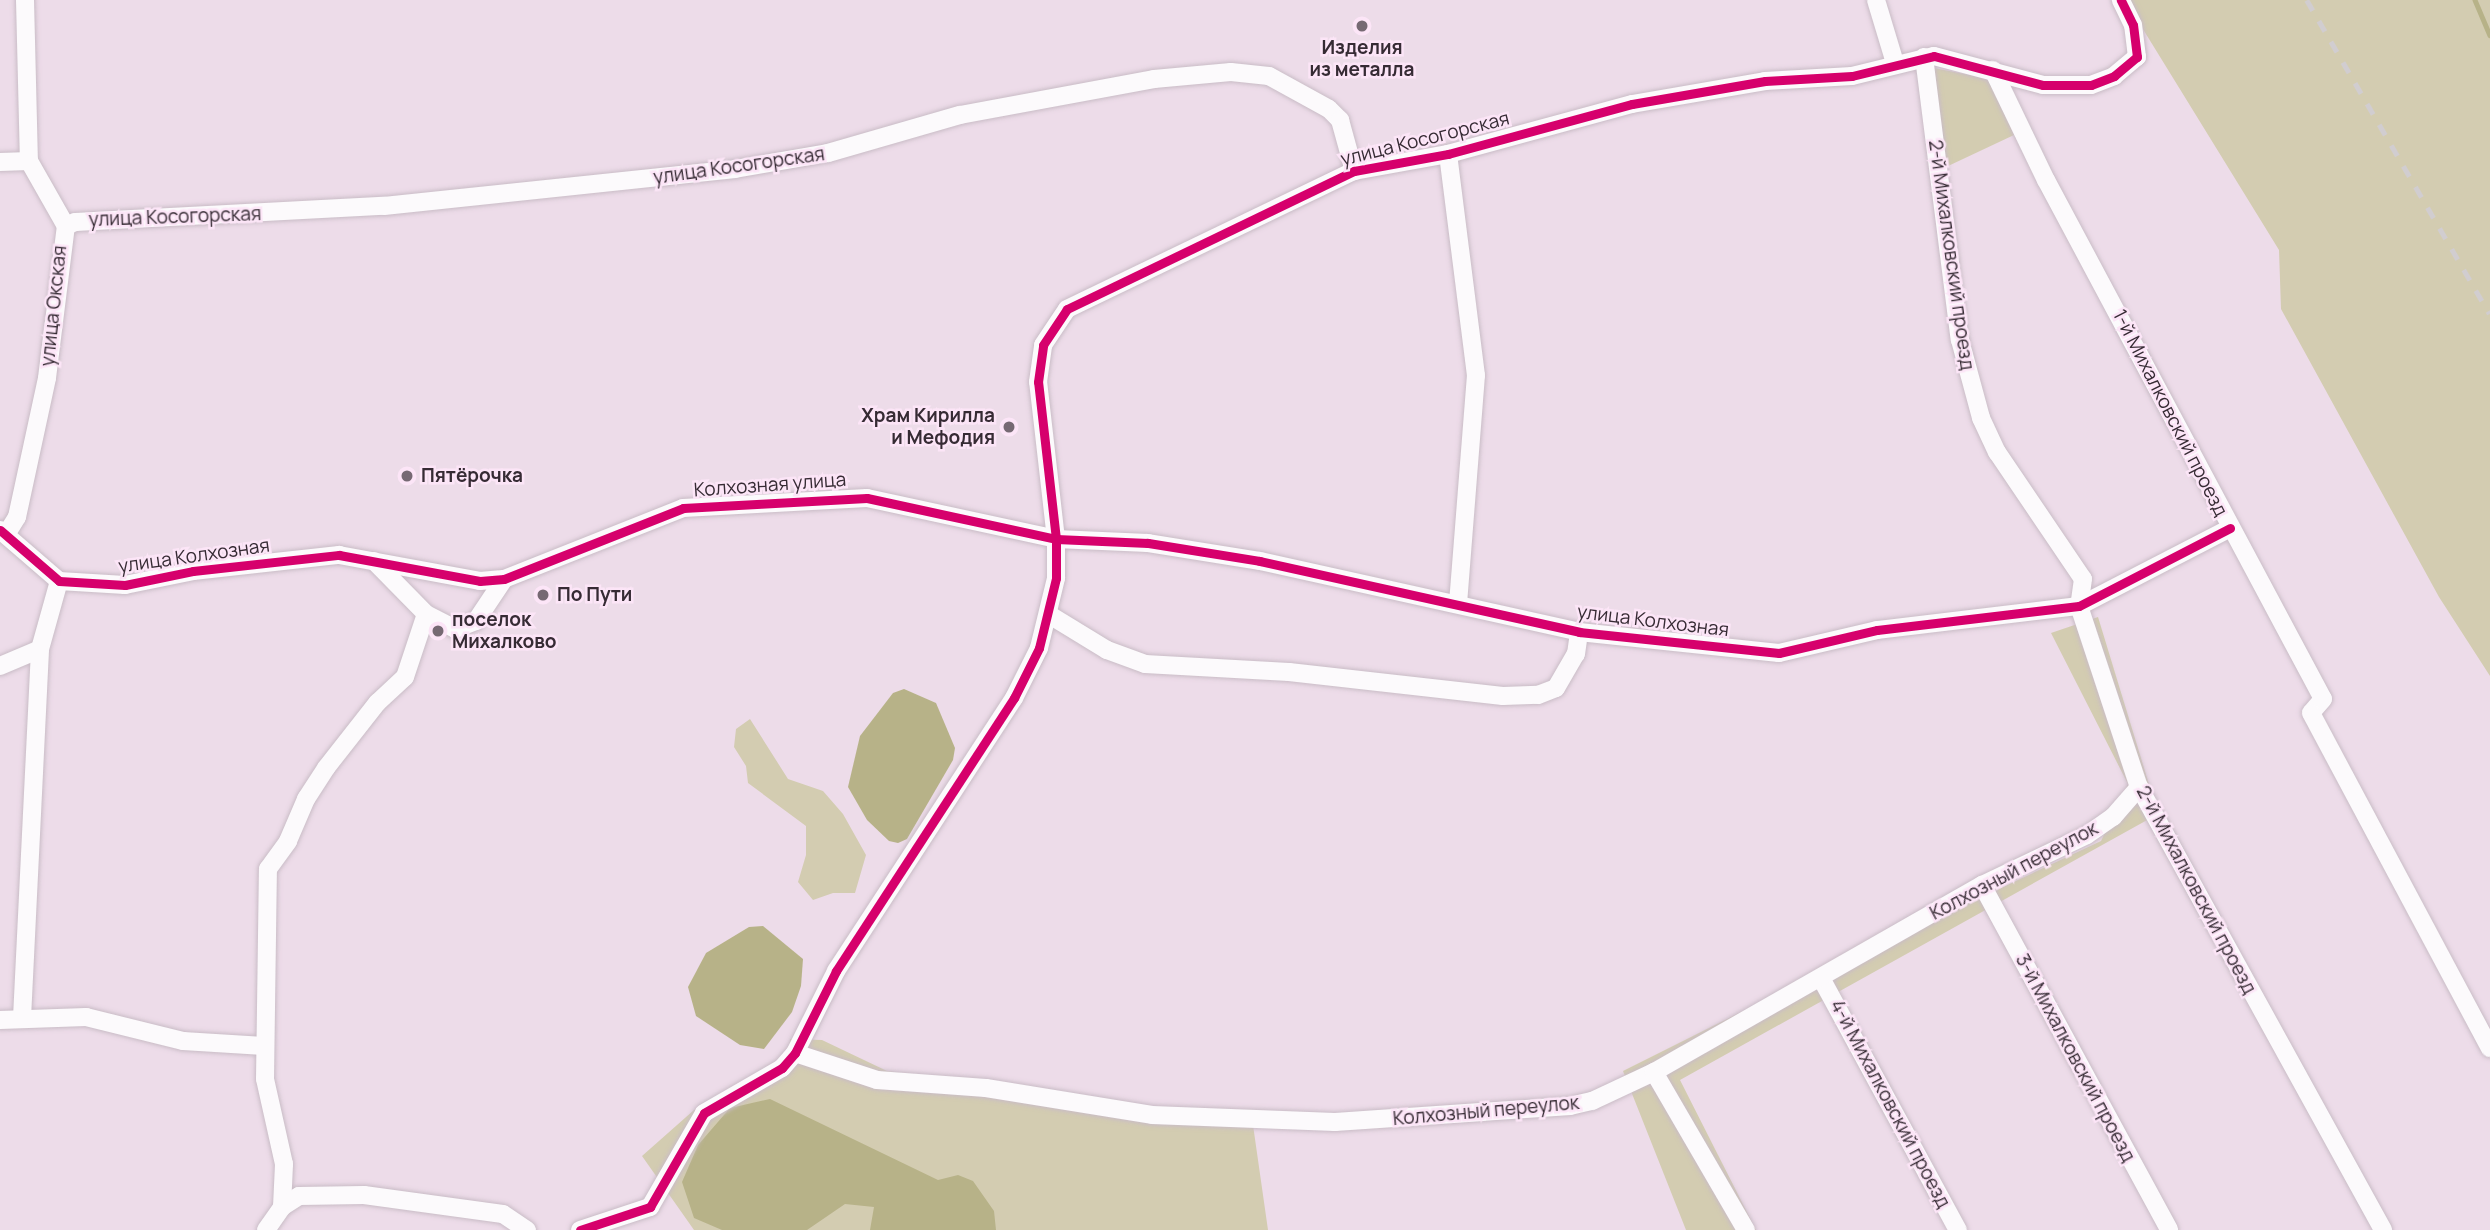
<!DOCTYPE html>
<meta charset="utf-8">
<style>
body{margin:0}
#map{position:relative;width:2490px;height:1230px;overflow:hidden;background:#eddce9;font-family:Manrope,sans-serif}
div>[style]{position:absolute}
.green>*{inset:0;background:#d3ccb1}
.water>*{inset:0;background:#b7b288}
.stream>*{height:4.5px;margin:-2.25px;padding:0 2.25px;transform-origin:2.25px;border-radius:2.25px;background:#b7b288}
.roads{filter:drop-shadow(0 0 2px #c9bcc6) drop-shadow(0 0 2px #c9bcc6)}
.street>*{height:18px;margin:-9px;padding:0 9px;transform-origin:9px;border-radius:9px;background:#fcfafc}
.rail>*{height:4.5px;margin-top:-2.25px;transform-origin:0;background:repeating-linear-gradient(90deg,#d1cdd0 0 12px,transparent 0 24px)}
.cycleway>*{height:9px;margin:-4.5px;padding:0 4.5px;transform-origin:4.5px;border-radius:4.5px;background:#d6006c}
.dots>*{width:19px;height:19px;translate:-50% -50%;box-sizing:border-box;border:4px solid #fce5f7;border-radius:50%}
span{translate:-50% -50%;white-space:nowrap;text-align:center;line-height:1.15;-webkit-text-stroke:5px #fce5f7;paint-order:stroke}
.poi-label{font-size:19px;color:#362b34;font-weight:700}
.right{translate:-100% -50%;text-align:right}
.left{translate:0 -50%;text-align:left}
.street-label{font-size:19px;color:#362b34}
</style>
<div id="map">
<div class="green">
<div style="clip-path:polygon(2125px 0,2490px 0,2490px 676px,2439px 597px,2281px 309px,2279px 250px)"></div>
<div style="clip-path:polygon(1934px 68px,1990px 79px,2014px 135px,1946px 167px)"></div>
<div style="clip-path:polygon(2098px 617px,2158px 814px,1680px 1080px,1756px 1230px,1686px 1230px,1623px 1071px,1817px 974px,2101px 841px,2128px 784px,2051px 633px)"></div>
<div style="clip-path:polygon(750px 719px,788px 779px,823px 791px,843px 814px,866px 855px,855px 893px,833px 893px,813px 900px,798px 882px,806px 855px,806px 826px,748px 783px,746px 766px,734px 747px,736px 729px)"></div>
<div style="clip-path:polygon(790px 1039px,822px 1040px,887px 1071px,1150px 1108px,1251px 1111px,1268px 1230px,694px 1230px,642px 1156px,694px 1110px,739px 1098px,788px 1073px)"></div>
</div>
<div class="water">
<div style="clip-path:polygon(904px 689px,936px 703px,955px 748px,953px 760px,907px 839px,898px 843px,889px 841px,867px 820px,848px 787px,860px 736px,893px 693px)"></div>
<div style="clip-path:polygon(763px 926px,803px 959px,801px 986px,792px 1012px,764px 1049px,740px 1045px,696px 1016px,688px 987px,706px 953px,749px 927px)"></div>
<div style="clip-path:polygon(770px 1099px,938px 1180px,958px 1175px,973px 1181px,994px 1211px,996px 1230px,870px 1230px,874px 1207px,845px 1204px,807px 1230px,722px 1230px,694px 1218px,682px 1182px,698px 1145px,730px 1108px)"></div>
</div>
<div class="stream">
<div style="left:2475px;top:0;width:38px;rotate:67deg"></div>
</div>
<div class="roads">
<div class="street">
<div style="left:25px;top:0;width:161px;rotate:88.6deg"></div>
<div style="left:29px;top:161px;width:75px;rotate:60.4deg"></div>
<div style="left:1876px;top:0;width:66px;rotate:73.2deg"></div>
<div style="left:1924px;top:57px;width:285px;rotate:82.8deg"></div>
<div style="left:1960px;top:340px;width:81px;rotate:74.9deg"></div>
<div style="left:1981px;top:418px;width:38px;rotate:65deg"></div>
<div style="left:1997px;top:452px;width:153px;rotate:55.9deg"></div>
<div style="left:2083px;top:579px;width:27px;rotate:98deg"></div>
<div style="left:2079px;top:606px;width:191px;rotate:71.7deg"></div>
<div style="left:2139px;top:787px;width:506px;rotate:61.15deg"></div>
<div style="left:1993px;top:70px;width:122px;rotate:64.3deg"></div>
<div style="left:2046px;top:180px;width:588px;rotate:61.91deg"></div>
<div style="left:2323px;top:699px;width:18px;rotate:131deg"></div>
<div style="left:2311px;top:713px;width:380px;rotate:61.9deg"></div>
<div style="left:1448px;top:154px;width:223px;rotate:82.8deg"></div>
<div style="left:1476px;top:375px;width:228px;rotate:94.5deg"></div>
<div style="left:0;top:162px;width:29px;rotate:-2deg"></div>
<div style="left:66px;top:226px;width:10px;rotate:-24deg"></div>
<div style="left:75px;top:222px;width:309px;rotate:-3deg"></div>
<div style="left:384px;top:206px;width:353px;rotate:-6deg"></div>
<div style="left:735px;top:169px;width:94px;rotate:-9.8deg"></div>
<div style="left:828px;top:153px;width:137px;rotate:-16.1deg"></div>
<div style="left:960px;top:115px;width:197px;rotate:-10.5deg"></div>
<div style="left:1154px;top:79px;width:77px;rotate:-5.2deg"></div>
<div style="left:1231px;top:72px;width:38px;rotate:6deg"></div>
<div style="left:1269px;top:76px;width:68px;rotate:28.8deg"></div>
<div style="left:1329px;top:109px;width:16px;rotate:45deg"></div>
<div style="left:1340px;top:120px;width:53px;rotate:74.6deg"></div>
<div style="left:0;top:530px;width:78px;rotate:40.8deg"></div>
<div style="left:59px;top:581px;width:66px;rotate:3.5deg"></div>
<div style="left:125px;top:585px;width:69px;rotate:-11.6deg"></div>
<div style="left:193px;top:571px;width:147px;rotate:-6.3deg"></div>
<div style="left:339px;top:555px;width:143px;rotate:10.4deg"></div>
<div style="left:480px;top:581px;width:24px;rotate:-5deg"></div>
<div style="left:504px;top:579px;width:193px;rotate:-21.6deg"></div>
<div style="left:683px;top:508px;width:184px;rotate:-3.1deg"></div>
<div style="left:867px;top:498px;width:193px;rotate:12.2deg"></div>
<div style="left:1056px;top:539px;width:92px;rotate:2.5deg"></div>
<div style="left:1148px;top:543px;width:113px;rotate:9.1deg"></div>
<div style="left:1260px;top:561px;width:327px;rotate:12.5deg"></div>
<div style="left:1579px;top:632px;width:201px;rotate:6deg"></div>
<div style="left:1779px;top:653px;width:101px;rotate:-13.2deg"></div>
<div style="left:1877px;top:630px;width:203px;rotate:-6.8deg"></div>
<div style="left:2079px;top:606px;width:170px;rotate:-27.3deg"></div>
<div style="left:7px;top:533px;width:19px;rotate:-58deg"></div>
<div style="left:17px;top:517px;width:142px;rotate:-77.8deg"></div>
<div style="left:47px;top:378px;width:153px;rotate:-82.9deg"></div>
<div style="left:374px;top:561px;width:74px;rotate:45.5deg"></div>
<div style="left:426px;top:614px;width:33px;rotate:27deg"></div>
<div style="left:455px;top:629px;width:22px;rotate:-21deg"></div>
<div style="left:476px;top:621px;width:50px;rotate:-56.3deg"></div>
<div style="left:1048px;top:614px;width:69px;rotate:31.4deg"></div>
<div style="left:1107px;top:650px;width:40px;rotate:20.2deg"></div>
<div style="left:1145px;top:664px;width:144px;rotate:3.2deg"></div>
<div style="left:1289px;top:672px;width:215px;rotate:6.4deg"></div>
<div style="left:1503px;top:696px;width:35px;rotate:-2deg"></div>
<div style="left:1538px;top:695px;width:19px;rotate:-21deg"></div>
<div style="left:1556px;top:688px;width:39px;rotate:-60deg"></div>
<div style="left:1576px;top:654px;width:22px;rotate:-82deg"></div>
<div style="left:0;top:666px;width:43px;rotate:-23deg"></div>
<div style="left:1982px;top:885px;width:392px;rotate:61.5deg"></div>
<div style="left:1821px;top:978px;width:287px;rotate:61.5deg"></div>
<div style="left:22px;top:1018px;width:369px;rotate:-87.2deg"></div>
<div style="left:40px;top:649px;width:71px;rotate:-74.4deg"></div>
<div style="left:0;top:1020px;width:86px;rotate:-2deg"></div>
<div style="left:86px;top:1017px;width:100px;rotate:13.9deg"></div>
<div style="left:183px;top:1041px;width:81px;rotate:3.5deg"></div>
<div style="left:795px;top:1053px;width:86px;rotate:18.2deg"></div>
<div style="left:877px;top:1080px;width:109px;rotate:4.2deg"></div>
<div style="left:986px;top:1088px;width:168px;rotate:9.2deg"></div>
<div style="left:1152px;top:1115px;width:183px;rotate:2.2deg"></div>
<div style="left:1335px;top:1122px;width:236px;rotate:-3.9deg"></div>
<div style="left:1570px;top:1106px;width:23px;rotate:-13deg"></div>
<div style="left:1592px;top:1101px;width:68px;rotate:-25.1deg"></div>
<div style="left:1654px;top:1072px;width:378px;rotate:-29.7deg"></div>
<div style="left:1982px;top:885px;width:116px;rotate:-25.5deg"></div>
<div style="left:2087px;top:835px;width:32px;rotate:-35deg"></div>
<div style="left:2113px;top:817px;width:40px;rotate:-49deg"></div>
<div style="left:1654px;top:1072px;width:183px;rotate:59.8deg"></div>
<div style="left:282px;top:1207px;width:43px;rotate:-87.3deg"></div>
<div style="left:284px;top:1164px;width:87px;rotate:-102.6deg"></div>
<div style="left:265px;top:1079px;width:210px;rotate:-89.2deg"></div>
<div style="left:268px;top:869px;width:34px;rotate:-54deg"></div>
<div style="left:288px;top:841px;width:46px;rotate:-66.8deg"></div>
<div style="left:306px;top:799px;width:37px;rotate:-57deg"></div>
<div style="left:326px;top:768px;width:83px;rotate:-51.9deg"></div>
<div style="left:377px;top:703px;width:38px;rotate:-43deg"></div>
<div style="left:405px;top:677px;width:66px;rotate:-71.6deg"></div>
<div style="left:266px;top:1230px;width:28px;rotate:-55deg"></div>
<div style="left:282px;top:1207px;width:20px;rotate:-33deg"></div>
<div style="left:299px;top:1196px;width:65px;rotate:-0.9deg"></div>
<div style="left:364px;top:1195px;width:140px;rotate:7.8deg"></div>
<div style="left:503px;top:1214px;width:29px;rotate:34deg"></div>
<div style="left:580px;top:1230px;width:74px;rotate:-18.2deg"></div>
<div style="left:650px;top:1207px;width:108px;rotate:-60.1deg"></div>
<div style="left:704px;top:1113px;width:90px;rotate:-30deg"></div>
<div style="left:782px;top:1068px;width:20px;rotate:-49deg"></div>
<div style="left:795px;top:1053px;width:92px;rotate:-63.4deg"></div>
<div style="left:836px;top:971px;width:326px;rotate:-56.9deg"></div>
<div style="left:1014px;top:698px;width:56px;rotate:-63.4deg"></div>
<div style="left:1039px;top:648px;width:72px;rotate:-76.3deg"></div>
<div style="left:1056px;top:578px;width:39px;rotate:-90deg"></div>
<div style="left:1056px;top:539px;width:158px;rotate:-96.5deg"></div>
<div style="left:1038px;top:382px;width:37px;rotate:-82deg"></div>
<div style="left:1043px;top:345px;width:43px;rotate:-56.3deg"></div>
<div style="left:1067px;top:309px;width:318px;rotate:-25.7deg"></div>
<div style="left:1354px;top:171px;width:96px;rotate:-10.3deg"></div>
<div style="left:1448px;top:154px;width:191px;rotate:-15.2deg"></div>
<div style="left:1632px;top:104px;width:135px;rotate:-9.8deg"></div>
<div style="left:1765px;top:81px;width:87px;rotate:-3.3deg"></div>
<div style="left:1852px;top:76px;width:84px;rotate:-13.7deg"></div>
<div style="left:1934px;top:56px;width:113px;rotate:14.9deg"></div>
<div style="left:2043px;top:85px;width:48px"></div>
<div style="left:2091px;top:85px;width:25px;rotate:-21deg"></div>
<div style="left:2114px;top:76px;width:30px;rotate:-40deg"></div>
<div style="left:2137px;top:57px;width:32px;rotate:-97deg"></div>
<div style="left:2133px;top:25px;width:28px;rotate:-116deg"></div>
</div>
</div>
<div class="rail">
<div style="left:2307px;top:0;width:363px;rotate:59.8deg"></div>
</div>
<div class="cycleway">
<div style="left:0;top:530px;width:78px;rotate:40.8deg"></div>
<div style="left:59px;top:581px;width:66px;rotate:3.5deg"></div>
<div style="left:125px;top:585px;width:69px;rotate:-11.6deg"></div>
<div style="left:193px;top:571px;width:147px;rotate:-6.3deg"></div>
<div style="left:339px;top:555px;width:143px;rotate:10.4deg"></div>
<div style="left:480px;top:581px;width:24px;rotate:-5deg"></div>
<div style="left:504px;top:579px;width:193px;rotate:-21.6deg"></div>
<div style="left:683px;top:508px;width:184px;rotate:-3.1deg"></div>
<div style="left:867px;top:498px;width:193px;rotate:12.2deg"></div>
<div style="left:1056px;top:539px;width:92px;rotate:2.5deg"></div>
<div style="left:1148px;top:543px;width:113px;rotate:9.1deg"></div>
<div style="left:1260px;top:561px;width:327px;rotate:12.5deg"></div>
<div style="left:1579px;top:632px;width:201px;rotate:6deg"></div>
<div style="left:1779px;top:653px;width:101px;rotate:-13.2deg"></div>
<div style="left:1877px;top:630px;width:203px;rotate:-6.8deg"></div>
<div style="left:2079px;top:606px;width:170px;rotate:-27.3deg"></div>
<div style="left:580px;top:1230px;width:74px;rotate:-18.2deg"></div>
<div style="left:650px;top:1207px;width:108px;rotate:-60.1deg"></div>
<div style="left:704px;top:1113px;width:90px;rotate:-30deg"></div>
<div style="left:782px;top:1068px;width:20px;rotate:-49deg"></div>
<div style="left:795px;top:1053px;width:92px;rotate:-63.4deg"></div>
<div style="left:836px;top:971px;width:326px;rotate:-56.9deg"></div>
<div style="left:1014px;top:698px;width:56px;rotate:-63.4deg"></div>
<div style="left:1039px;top:648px;width:72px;rotate:-76.3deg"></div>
<div style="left:1056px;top:578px;width:39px;rotate:-90deg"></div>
<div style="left:1056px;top:539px;width:158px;rotate:-96.5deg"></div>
<div style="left:1038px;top:382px;width:37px;rotate:-82deg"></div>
<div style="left:1043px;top:345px;width:43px;rotate:-56.3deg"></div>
<div style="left:1067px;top:309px;width:318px;rotate:-25.7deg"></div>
<div style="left:1354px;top:171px;width:96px;rotate:-10.3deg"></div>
<div style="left:1448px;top:154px;width:191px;rotate:-15.2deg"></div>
<div style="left:1632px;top:104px;width:135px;rotate:-9.8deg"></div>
<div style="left:1765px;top:81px;width:87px;rotate:-3.3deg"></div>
<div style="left:1852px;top:76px;width:84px;rotate:-13.7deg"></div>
<div style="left:1934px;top:56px;width:113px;rotate:14.9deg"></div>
<div style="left:2043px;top:85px;width:48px"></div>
<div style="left:2091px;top:85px;width:25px;rotate:-21deg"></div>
<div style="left:2114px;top:76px;width:30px;rotate:-40deg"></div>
<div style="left:2137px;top:57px;width:32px;rotate:-97deg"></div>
<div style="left:2133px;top:25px;width:28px;rotate:-116deg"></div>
</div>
<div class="dots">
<div style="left:1362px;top:26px;background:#766973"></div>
<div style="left:1009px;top:427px;background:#766973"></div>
<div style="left:407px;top:476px;background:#766973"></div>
<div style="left:543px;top:595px;background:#766973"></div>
<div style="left:438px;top:631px;background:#766973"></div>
</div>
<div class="poi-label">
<span style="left:1362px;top:59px">Изделия<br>из металла</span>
<span class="right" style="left:995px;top:427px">Храм Кирилла<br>и Мефодия</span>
<span class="left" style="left:421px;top:476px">Пятёрочка</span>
<span class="left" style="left:557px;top:595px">По Пути</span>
<span class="left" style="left:452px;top:631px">поселок<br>Михалково</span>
</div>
<div class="street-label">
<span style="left:1425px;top:139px;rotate:-14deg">улица Косогорская</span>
<span style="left:739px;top:166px;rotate:-8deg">улица Косогорская</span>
<span style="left:175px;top:217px;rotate:-2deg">улица Косогорская</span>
<span style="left:1951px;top:255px;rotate:82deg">2-й Михалковский проезд</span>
<span style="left:54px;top:306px;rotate:-84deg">улица Окская</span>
<span style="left:2170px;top:413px;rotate:63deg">1-й Михалковский проезд</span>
<span style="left:770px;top:485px;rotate:-4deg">Колхозная улица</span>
<span style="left:194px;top:556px;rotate:-8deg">улица Колхозная</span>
<span style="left:1653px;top:621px;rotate:7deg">улица Колхозная</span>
<span style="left:2014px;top:871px;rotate:-28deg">Колхозный переулок</span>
<span style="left:2196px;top:890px;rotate:62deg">2-й Михалковский проезд</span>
<span style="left:2075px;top:1058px;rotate:62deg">3-й Михалковский проезд</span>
<span style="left:1890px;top:1104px;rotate:62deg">4-й Михалковский проезд</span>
<span style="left:1486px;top:1111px;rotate:-5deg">Колхозный переулок</span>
</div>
</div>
